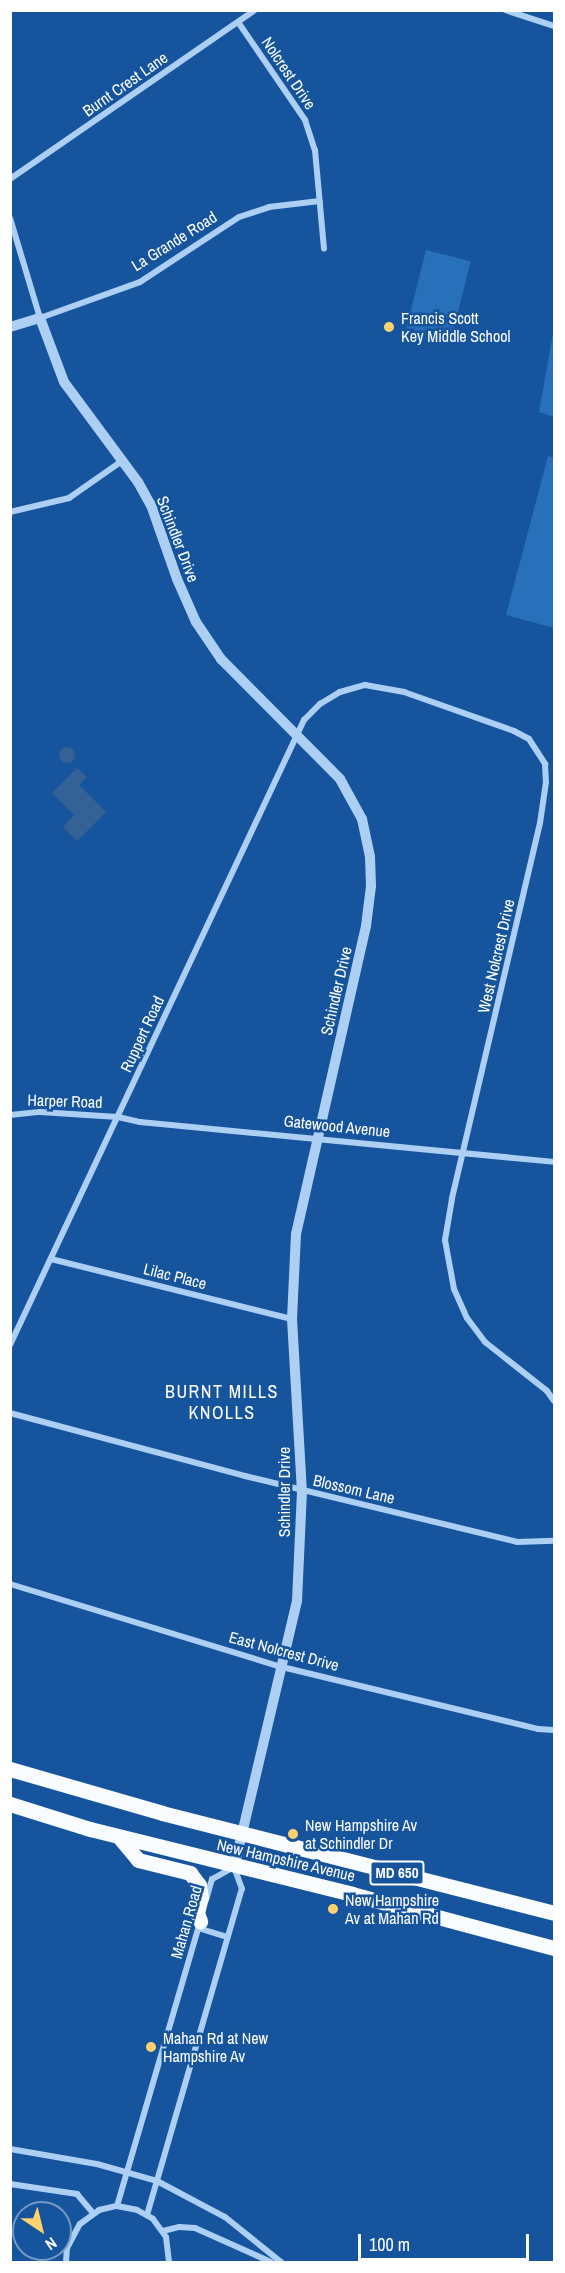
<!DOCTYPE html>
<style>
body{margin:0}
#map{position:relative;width:565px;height:2273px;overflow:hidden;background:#16559d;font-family:"Archivo Narrow",sans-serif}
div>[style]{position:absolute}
.green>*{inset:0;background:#2970bb;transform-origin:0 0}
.water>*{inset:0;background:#346296}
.round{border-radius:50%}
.minor>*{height:6px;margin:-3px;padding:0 3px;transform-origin:3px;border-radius:3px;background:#adcff3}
.tertiary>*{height:10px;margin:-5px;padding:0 5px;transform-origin:5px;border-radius:5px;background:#adcff3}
.primary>*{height:15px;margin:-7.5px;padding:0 7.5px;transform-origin:7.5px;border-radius:7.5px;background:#f9fcff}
.dots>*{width:16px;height:16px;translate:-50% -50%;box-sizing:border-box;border:3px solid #16559d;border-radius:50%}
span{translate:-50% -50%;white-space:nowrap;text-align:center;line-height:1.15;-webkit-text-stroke:5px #16559d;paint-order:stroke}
.shield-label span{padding:2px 4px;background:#16559d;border:2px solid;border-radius:4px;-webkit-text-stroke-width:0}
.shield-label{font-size:15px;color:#fff;font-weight:700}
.street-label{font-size:16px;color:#fff}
.poi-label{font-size:16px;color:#fff}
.left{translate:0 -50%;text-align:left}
.neighbourhood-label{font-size:18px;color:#fff;letter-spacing:1.5px}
.frame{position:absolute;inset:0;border:12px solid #fff;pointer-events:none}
.north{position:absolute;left:12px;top:2201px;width:60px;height:60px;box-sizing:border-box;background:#16559d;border:2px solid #7399c4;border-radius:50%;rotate:145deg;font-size:16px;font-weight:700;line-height:24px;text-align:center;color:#fff}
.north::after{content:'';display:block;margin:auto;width:21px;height:27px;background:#ffd16f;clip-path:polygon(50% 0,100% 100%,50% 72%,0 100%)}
.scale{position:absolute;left:358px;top:2234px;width:171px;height:27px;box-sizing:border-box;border:3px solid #fff;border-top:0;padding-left:8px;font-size:18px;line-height:21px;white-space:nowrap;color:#fff;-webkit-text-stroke:4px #16559d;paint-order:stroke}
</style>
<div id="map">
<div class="green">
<div style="left:426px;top:250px;width:46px;height:81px;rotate:14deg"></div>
<div style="clip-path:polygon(554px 328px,554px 417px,539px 412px)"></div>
<div style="clip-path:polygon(548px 456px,554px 458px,554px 628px,506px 615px)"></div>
</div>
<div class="water">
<div class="round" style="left:59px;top:747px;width:16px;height:16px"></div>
<div style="clip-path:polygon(77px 768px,87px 777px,79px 785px,106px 812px,77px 841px,63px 827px,74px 815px,52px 793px)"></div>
</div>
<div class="minor">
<div style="left:505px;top:10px;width:52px;rotate:18.1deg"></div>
<div style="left:238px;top:22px;width:119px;rotate:55.6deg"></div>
<div style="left:305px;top:120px;width:32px;rotate:72deg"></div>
<div style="left:315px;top:150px;width:99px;rotate:84.8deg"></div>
<div style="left:10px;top:179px;width:298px;rotate:-34.6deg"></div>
<div style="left:10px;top:218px;width:104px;rotate:73.3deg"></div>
<div style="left:40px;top:318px;width:106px;rotate:-19.8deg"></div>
<div style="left:140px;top:282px;width:118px;rotate:-33.3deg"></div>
<div style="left:239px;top:217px;width:32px;rotate:-18deg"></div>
<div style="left:269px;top:207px;width:51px;rotate:-6.7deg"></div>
<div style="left:10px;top:512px;width:61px;rotate:-13.3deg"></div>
<div style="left:69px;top:498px;width:65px;rotate:-34.9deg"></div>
<div style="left:10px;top:1115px;width:30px;rotate:-6deg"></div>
<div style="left:40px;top:1112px;width:78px;rotate:3.7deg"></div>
<div style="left:118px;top:1117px;width:23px;rotate:13deg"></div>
<div style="left:140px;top:1122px;width:416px;rotate:5.5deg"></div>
<div style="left:51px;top:1259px;width:248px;rotate:14deg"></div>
<div style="left:10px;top:1345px;width:691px;rotate:-64.81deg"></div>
<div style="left:304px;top:720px;width:23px;rotate:-45deg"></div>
<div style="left:320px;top:704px;width:23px;rotate:-31deg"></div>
<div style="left:340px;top:692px;width:26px;rotate:-16deg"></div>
<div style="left:365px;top:685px;width:40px;rotate:10deg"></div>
<div style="left:404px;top:692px;width:117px;rotate:19.5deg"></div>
<div style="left:514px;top:731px;width:17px;rotate:28deg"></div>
<div style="left:529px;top:739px;width:30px;rotate:57deg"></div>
<div style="left:545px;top:764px;width:18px;rotate:87deg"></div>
<div style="left:546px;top:782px;width:41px;rotate:98.3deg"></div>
<div style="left:540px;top:823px;width:386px;rotate:103.2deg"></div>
<div style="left:452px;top:1199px;width:42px;rotate:99.7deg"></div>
<div style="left:445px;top:1240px;width:50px;rotate:79.6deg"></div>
<div style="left:454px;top:1289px;width:32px;rotate:66deg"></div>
<div style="left:467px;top:1318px;width:30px;rotate:53deg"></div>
<div style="left:485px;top:1342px;width:79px;rotate:38.3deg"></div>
<div style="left:547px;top:1391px;width:12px;rotate:55deg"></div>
<div style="left:10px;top:1413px;width:243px;rotate:15deg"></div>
<div style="left:245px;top:1476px;width:280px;rotate:13.6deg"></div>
<div style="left:517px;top:1542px;width:37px;rotate:-2deg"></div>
<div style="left:10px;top:1584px;width:284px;rotate:17deg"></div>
<div style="left:282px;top:1667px;width:263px;rotate:13.6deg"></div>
<div style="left:538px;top:1729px;width:16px;rotate:4deg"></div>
<div style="left:198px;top:1928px;width:31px;rotate:17deg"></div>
<div style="left:10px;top:2149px;width:88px;rotate:9.8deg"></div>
<div style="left:97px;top:2164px;width:62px;rotate:15.8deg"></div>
<div style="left:157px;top:2181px;width:77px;rotate:27.9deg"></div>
<div style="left:225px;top:2217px;width:72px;rotate:38.8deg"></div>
<div style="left:10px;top:2184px;width:68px;rotate:8.5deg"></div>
<div style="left:77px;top:2194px;width:25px;rotate:50deg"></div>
<div style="left:117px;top:2206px;width:296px;rotate:-73.7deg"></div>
<div style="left:147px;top:2215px;width:340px;rotate:-73.8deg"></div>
<div style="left:242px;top:1889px;width:23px;rotate:-110deg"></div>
<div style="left:234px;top:1867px;width:25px;rotate:151deg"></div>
<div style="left:212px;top:1879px;width:22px;rotate:106deg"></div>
<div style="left:163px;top:2231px;width:16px;rotate:-14deg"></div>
<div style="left:179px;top:2227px;width:16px;rotate:4deg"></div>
<div style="left:195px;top:2228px;width:83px;rotate:24.1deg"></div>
<div style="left:66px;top:2262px;width:14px;rotate:-86deg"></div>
<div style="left:67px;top:2248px;width:27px;rotate:-62deg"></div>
<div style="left:80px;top:2224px;width:24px;rotate:-36deg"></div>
<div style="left:99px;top:2210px;width:18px;rotate:-13deg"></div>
<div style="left:117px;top:2206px;width:20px;rotate:11deg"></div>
<div style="left:137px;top:2210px;width:18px;rotate:29deg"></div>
<div style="left:153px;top:2219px;width:22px;rotate:54deg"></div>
<div style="left:166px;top:2237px;width:25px;rotate:83deg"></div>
</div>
<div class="tertiary">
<div style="left:10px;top:327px;width:31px;rotate:-17deg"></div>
<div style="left:40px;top:318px;width:68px;rotate:69.4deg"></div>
<div style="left:64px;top:382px;width:124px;rotate:53.5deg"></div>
<div style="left:138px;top:482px;width:26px;rotate:61deg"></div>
<div style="left:151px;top:505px;width:78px;rotate:70.6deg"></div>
<div style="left:177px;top:579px;width:47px;rotate:66.2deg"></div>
<div style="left:196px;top:622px;width:45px;rotate:56deg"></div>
<div style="left:221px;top:659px;width:169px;rotate:45.2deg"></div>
<div style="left:340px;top:779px;width:46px;rotate:61.2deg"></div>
<div style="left:362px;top:819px;width:39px;rotate:78deg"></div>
<div style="left:370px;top:857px;width:29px;rotate:88deg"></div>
<div style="left:371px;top:886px;width:40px;rotate:97.1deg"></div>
<div style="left:366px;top:926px;width:316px;rotate:102.8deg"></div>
<div style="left:296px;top:1234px;width:85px;rotate:92.7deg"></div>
<div style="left:292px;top:1319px;width:172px;rotate:86.7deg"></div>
<div style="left:302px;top:1491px;width:110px;rotate:92.6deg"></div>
<div style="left:297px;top:1601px;width:273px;rotate:103.3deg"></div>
</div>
<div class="primary">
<div style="left:10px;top:1769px;width:158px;rotate:16.1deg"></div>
<div style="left:162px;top:1813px;width:405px;rotate:14.3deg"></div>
<div style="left:10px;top:1804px;width:84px;rotate:17.4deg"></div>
<div style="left:90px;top:1829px;width:270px;rotate:13.9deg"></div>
<div style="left:352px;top:1894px;width:209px;rotate:15deg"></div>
<div style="left:119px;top:1837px;width:30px;rotate:50deg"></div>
<div style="left:138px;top:1860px;width:54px;rotate:14deg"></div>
<div style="left:190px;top:1873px;width:15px;rotate:53deg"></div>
<div style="left:199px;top:1885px;width:12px;rotate:81deg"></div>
<div style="left:201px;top:1897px;width:16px;rotate:104deg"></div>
<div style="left:197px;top:1913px;width:9px;rotate:69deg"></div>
</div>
<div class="dots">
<div style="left:389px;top:327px;background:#ffd16f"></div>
<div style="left:293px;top:1834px;background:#ffd16f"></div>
<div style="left:333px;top:1909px;background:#ffd16f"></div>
<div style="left:151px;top:2047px;background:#ffd16f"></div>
</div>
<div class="shield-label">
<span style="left:397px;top:1873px">MD 650</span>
</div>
<div class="street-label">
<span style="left:289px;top:73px;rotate:56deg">Nolcrest Drive</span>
<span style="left:125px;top:84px;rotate:-35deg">Burnt Crest Lane</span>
<span style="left:174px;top:241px;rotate:-32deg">La Grande Road</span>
<span style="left:178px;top:539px;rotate:69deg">Schindler Drive</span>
<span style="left:496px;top:956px;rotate:-77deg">West Nolcrest Drive</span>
<span style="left:336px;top:991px;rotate:-77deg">Schindler Drive</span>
<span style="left:142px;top:1034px;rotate:-65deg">Ruppert Road</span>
<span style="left:65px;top:1101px;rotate:2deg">Harper Road</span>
<span style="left:337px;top:1126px;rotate:6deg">Gatewood Avenue</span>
<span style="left:175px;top:1276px;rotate:14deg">Lilac Place</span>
<span style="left:354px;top:1489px;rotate:13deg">Blossom Lane</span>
<span style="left:284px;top:1492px;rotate:-90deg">Schindler Drive</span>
<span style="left:284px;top:1651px;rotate:15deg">East Nolcrest Drive</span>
<span style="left:286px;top:1860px;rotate:13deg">New Hampshire Avenue</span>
<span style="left:186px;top:1922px;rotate:-74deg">Mahan Road</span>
</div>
<div class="poi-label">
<span class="left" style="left:401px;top:327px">Francis Scott<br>Key Middle School</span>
<span class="left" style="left:305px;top:1834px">New Hampshire Av<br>at Schindler Dr</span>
<span class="left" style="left:345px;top:1909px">New Hampshire<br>Av at Mahan Rd</span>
<span class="left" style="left:163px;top:2047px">Mahan Rd at New<br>Hampshire Av</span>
</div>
<div class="neighbourhood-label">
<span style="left:222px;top:1403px">BURNT MILLS<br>KNOLLS</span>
</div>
<div class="frame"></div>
<div class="north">N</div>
<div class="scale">100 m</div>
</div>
